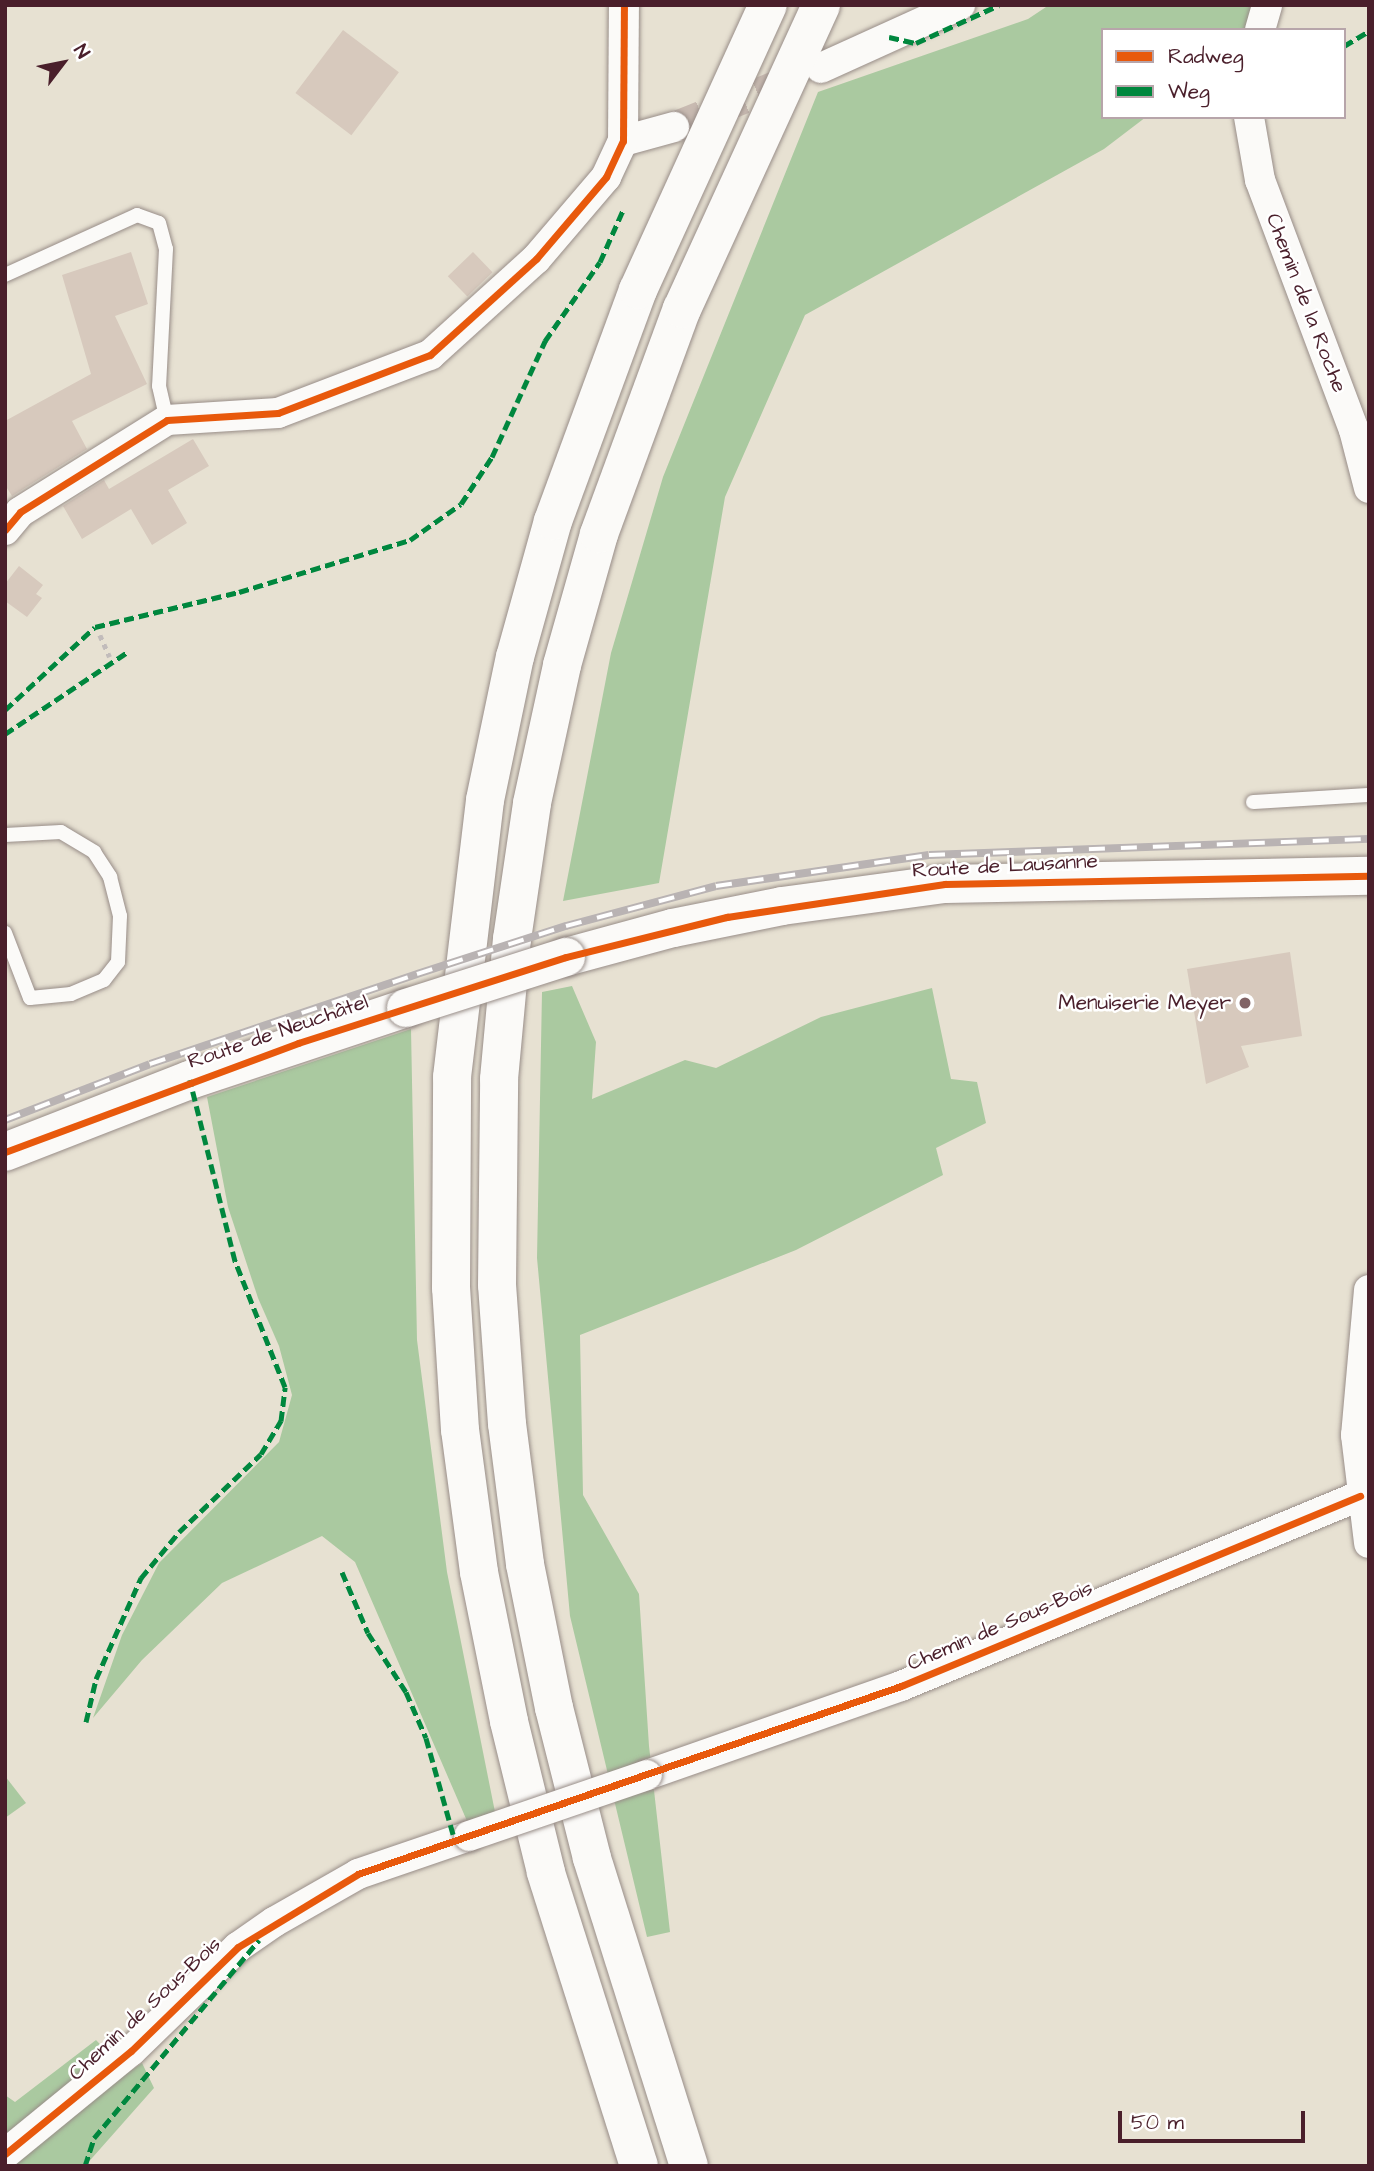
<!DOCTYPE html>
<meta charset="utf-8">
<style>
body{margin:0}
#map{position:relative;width:1374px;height:2171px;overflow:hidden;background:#e7e1d2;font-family:"Architects Daughter",sans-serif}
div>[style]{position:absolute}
.forest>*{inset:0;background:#aac9a0}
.building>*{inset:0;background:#d7c9bd;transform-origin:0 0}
.street-tunnel>*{height:30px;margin-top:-15px;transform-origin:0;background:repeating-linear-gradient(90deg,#c8bab1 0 30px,transparent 0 45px)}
.path>*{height:4.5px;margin-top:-2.25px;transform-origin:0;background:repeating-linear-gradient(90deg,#c2bcbb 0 5px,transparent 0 10px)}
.roads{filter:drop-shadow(0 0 2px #988d88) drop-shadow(0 0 2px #988d88)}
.lane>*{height:14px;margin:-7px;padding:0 7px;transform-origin:7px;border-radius:7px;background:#fbfaf8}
.street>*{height:30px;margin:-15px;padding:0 15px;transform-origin:15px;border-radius:15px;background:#fbfaf8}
.primary>*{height:38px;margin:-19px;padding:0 19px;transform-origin:19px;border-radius:19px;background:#fbfaf8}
.highway>*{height:38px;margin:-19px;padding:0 19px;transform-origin:19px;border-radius:19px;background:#fbfaf8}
.rail>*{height:8px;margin-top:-4px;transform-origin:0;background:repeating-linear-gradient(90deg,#fff 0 16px,#b9b3b3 0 32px);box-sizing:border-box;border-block:2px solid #b9b3b3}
.bridges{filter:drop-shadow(0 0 2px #988d88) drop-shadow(0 0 2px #988d88)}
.street-bridge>*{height:30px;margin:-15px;padding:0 15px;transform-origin:15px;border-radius:15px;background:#fbfaf8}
.primary-bridge>*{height:38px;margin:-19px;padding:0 19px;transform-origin:19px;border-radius:19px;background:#fbfaf8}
.quiet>*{height:5px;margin-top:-2.5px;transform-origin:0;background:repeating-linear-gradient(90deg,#00873e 0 10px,transparent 0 15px)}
.cycleway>*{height:7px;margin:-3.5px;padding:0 3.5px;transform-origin:3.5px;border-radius:3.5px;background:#e8590c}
.dots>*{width:19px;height:19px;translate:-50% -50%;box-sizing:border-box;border:4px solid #fff;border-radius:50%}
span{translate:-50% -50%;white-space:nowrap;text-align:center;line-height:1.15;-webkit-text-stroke:5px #fff;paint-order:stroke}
.street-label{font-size:21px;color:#4a1f2b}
.poi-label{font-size:21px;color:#4a1f2b}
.right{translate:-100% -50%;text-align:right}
.frame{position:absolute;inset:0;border:7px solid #4a1f2b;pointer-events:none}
.legend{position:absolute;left:1101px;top:28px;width:245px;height:91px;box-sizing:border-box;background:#fff;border:2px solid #b7a5aa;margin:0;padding:9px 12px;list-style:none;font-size:21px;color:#4a1f2b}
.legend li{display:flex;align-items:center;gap:14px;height:35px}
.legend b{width:35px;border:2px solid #b7a5aa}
.north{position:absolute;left:28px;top:28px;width:70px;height:70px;-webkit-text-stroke:5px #fff;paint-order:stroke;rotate:58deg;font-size:19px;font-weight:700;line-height:28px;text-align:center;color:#4a1f2b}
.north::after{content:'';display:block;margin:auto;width:24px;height:32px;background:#4a1f2b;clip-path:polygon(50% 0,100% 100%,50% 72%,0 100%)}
.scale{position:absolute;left:1118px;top:2111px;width:187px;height:32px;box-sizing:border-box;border:4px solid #4a1f2b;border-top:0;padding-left:9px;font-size:21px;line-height:24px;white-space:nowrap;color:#4a1f2b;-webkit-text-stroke:5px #fff;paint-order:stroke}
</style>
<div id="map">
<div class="forest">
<div style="clip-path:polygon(1049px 5px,1267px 5px,1247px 30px,1103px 30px,1103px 117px,1146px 117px,1104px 149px,805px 315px,725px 497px,659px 883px,563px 901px,611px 653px,663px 477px,818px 92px,1028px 19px)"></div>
<div style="clip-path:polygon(572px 986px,596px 1042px,592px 1099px,685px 1060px,716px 1068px,821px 1017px,932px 988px,951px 1079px,977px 1082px,986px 1123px,936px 1148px,943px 1175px,796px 1250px,580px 1335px,583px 1495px,639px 1594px,649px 1746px,670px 1932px,647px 1937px,570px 1616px,537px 1258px,542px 992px)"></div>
<div style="clip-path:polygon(411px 1029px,417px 1340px,447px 1572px,495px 1812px,467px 1821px,355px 1562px,322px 1536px,222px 1583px,142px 1660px,93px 1718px,122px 1635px,159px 1563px,279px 1442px,292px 1395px,279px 1346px,258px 1298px,228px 1207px,207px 1097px)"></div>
<div style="clip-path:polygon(5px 1776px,26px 1803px,5px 1818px)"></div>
<div style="clip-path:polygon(96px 2040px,112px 2057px,60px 2118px,142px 2063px,154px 2088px,85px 2166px,5px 2166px,5px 2095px,15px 2102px)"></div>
</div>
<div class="building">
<div style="left:343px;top:30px;width:70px;height:79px;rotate:37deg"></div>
<div style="clip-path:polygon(131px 252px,148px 304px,115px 316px,147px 384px,72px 421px,87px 449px,12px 496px,5px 485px,5px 421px,91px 374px,62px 275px)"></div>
<div style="left:473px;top:252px;width:28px;height:35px;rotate:46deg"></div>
<div style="clip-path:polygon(193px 439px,209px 466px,168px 490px,187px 523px,152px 545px,131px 509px,82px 539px,63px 506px,104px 480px,109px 489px)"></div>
<div style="clip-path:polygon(19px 566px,43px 585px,36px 594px,42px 598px,27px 617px,5px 601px,5px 584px)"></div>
<div style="clip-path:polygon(1290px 952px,1302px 1036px,1241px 1046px,1249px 1067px,1206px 1084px,1187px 969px)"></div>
</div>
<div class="street-tunnel">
<div style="left:674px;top:127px;width:134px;rotate:-22deg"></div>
</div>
<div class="path">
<div style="left:100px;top:635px;width:24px;rotate:66deg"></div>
</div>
<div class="roads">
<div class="lane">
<div style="left:5px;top:275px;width:145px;rotate:-24.4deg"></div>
<div style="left:137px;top:215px;width:23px;rotate:20deg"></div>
<div style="left:159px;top:223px;width:27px;rotate:75deg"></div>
<div style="left:166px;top:249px;width:137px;rotate:92.9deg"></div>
<div style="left:159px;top:386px;width:35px;rotate:77deg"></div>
<div style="left:1253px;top:802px;width:116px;rotate:-3.5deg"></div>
<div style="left:5px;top:835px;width:56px;rotate:-3.1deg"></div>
<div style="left:61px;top:832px;width:39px;rotate:31deg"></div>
<div style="left:94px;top:852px;width:30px;rotate:57deg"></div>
<div style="left:110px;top:877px;width:40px;rotate:75.6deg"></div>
<div style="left:120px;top:916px;width:46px;rotate:92.5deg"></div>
<div style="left:118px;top:962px;width:23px;rotate:128deg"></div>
<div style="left:104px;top:980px;width:36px;rotate:157deg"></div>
<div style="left:71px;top:994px;width:41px;rotate:174.4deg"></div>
<div style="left:30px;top:998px;width:70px;rotate:-111deg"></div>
</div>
<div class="street">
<div style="left:1260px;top:30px;width:26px;rotate:-74deg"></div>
<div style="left:821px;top:68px;width:153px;rotate:-24.4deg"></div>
<div style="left:1249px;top:117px;width:64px;rotate:80.1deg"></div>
<div style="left:1260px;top:180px;width:267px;rotate:69.4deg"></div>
<div style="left:1354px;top:430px;width:60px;rotate:75.5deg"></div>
<div style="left:623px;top:141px;width:53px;rotate:-15.4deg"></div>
<div style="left:5px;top:530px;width:23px;rotate:-50deg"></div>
<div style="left:20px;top:512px;width:173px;rotate:-32deg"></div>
<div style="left:167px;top:420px;width:111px;rotate:-3.6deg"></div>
<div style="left:278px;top:413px;width:163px;rotate:-20.9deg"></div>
<div style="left:430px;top:355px;width:143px;rotate:-42.2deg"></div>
<div style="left:536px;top:259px;width:108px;rotate:-49.5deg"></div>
<div style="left:606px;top:177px;width:40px;rotate:-65deg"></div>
<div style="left:623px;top:141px;width:136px;rotate:-89.6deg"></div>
<div style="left:1369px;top:1290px;width:146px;rotate:95.1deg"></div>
<div style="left:1356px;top:1435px;width:109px;rotate:83.1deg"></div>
<div style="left:647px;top:1775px;width:269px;rotate:-19.3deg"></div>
<div style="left:901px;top:1686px;width:507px;rotate:-22.52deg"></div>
<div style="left:5px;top:2154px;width:163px;rotate:-39.3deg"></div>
<div style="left:131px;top:2051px;width:149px;rotate:-44.2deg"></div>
<div style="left:238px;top:1947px;width:44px;rotate:-34.8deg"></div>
<div style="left:274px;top:1922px;width:97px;rotate:-29.7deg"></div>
<div style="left:358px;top:1874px;width:117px;rotate:-18.9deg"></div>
</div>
<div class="primary">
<div style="left:566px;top:957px;width:111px;rotate:-15.2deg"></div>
<div style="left:673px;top:928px;width:111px;rotate:-11.4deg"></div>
<div style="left:782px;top:906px;width:164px;rotate:-7.7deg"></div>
<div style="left:945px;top:884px;width:424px;rotate:-1.1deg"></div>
<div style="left:5px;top:1152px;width:199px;rotate:-21.3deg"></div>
<div style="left:190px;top:1080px;width:228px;rotate:-18.4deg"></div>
</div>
<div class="highway">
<div style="left:639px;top:2166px;width:308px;rotate:-107.6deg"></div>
<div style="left:546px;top:1872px;width:155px;rotate:-103.8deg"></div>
<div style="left:509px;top:1721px;width:152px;rotate:-101.4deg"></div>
<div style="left:479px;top:1572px;width:143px;rotate:-97.6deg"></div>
<div style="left:460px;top:1430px;width:142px;rotate:-93.6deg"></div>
<div style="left:451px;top:1288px;width:211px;rotate:-89.7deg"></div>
<div style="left:452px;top:1077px;width:279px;rotate:-83.2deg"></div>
<div style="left:485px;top:800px;width:146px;rotate:-78.2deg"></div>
<div style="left:515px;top:657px;width:141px;rotate:-74.4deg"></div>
<div style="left:553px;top:521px;width:246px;rotate:-69.8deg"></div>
<div style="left:638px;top:290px;width:313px;rotate:-65.5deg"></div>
<div style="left:689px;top:2166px;width:323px;rotate:-107.5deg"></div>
<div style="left:592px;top:1858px;width:155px;rotate:-104.2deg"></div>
<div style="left:554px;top:1708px;width:147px;rotate:-101.4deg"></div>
<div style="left:525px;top:1564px;width:141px;rotate:-97.3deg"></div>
<div style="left:507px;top:1424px;width:139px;rotate:-94.1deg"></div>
<div style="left:497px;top:1285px;width:206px;rotate:-89.4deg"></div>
<div style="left:499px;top:1079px;width:141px;rotate:-84.7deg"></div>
<div style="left:512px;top:939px;width:137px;rotate:-81.6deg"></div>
<div style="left:532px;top:803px;width:141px;rotate:-77.7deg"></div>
<div style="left:562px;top:665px;width:136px;rotate:-74.2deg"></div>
<div style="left:599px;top:534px;width:240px;rotate:-69.8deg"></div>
<div style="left:682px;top:309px;width:334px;rotate:-65.4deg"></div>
</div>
</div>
<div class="rail">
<div style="left:5px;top:1120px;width:155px;rotate:-21.1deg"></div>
<div style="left:150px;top:1064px;width:282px;rotate:-18.6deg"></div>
<div style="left:417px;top:974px;width:157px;rotate:-17.9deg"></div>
<div style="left:566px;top:926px;width:155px;rotate:-14.9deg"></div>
<div style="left:716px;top:886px;width:215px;rotate:-8.3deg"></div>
<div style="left:929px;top:855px;width:440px;rotate:-2.1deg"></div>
</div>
<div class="bridges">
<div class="street-bridge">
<div style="left:469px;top:1836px;width:188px;rotate:-18.9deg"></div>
</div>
<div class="primary-bridge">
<div style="left:406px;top:1008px;width:168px;rotate:-17.7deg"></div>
</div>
</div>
<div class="quiet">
<div style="left:889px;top:37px;width:28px;rotate:13deg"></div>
<div style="left:916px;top:43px;width:91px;rotate:-24.6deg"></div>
<div style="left:1344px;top:46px;width:29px;rotate:-31deg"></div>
<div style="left:5px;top:710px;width:122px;rotate:-42.7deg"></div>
<div style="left:95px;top:627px;width:148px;rotate:-13.7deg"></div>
<div style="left:239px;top:592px;width:179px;rotate:-16.9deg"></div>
<div style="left:410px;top:540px;width:62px;rotate:-35.2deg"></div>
<div style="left:461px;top:504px;width:56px;rotate:-56.6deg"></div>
<div style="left:492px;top:457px;width:128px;rotate:-65.4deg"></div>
<div style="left:545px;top:341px;width:96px;rotate:-55.2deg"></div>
<div style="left:600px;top:262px;width:59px;rotate:-66deg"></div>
<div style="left:5px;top:734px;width:149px;rotate:-33.8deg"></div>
<div style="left:342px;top:1572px;width:66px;rotate:66.9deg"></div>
<div style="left:368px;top:1633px;width:70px;rotate:57.2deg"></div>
<div style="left:406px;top:1692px;width:50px;rotate:66.5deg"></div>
<div style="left:426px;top:1738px;width:107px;rotate:74.3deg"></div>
<div style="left:86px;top:1722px;width:44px;rotate:-76.9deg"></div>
<div style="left:96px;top:1679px;width:111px;rotate:-66deg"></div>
<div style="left:141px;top:1578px;width:60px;rotate:-50.4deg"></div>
<div style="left:179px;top:1532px;width:113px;rotate:-43.6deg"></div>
<div style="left:261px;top:1454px;width:39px;rotate:-59deg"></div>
<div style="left:281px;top:1421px;width:34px;rotate:-83deg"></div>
<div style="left:285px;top:1387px;width:136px;rotate:-111.6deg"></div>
<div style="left:235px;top:1261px;width:187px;rotate:-104deg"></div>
<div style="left:85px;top:2166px;width:29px;rotate:-72deg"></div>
<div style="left:94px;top:2138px;width:258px;rotate:-50.2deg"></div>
</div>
<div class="cycleway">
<div style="left:5px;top:530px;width:23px;rotate:-50deg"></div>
<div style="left:20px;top:512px;width:173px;rotate:-32deg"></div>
<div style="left:167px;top:420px;width:111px;rotate:-3.6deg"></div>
<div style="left:278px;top:413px;width:163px;rotate:-20.9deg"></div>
<div style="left:430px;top:355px;width:143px;rotate:-42.2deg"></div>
<div style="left:536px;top:259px;width:108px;rotate:-49.5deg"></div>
<div style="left:606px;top:177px;width:40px;rotate:-65deg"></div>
<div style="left:623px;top:141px;width:136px;rotate:-89.6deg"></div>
<div style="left:5px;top:1152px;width:313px;rotate:-20.4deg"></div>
<div style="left:298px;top:1043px;width:281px;rotate:-17.8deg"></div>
<div style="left:566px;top:957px;width:166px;rotate:-14deg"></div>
<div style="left:727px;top:917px;width:220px;rotate:-8.6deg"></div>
<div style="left:945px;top:884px;width:424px;rotate:-1.1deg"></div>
<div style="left:5px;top:2154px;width:163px;rotate:-39.3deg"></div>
<div style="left:131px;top:2051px;width:149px;rotate:-44.2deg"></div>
<div style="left:238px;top:1947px;width:140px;rotate:-31.3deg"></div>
<div style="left:358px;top:1874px;width:575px;rotate:-19.1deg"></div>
<div style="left:901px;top:1686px;width:497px;rotate:-22.5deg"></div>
</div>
<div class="dots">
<div style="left:1245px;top:1003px;background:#816365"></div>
</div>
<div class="street-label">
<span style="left:1306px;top:303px;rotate:69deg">Chemin de la Roche</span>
<span style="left:1005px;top:866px;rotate:-3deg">Route de Lausanne</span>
<span style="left:278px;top:1032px;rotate:-19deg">Route de Neuchâtel</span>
<span style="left:1000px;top:1626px;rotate:-23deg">Chemin de Sous-Bois</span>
<span style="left:145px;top:2009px;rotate:-43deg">Chemin de Sous-Bois</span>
</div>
<div class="poi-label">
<span class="right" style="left:1231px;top:1003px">Menuiserie Meyer</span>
</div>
<div class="frame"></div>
<ul class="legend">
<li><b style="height:9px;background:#e8590c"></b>Radweg</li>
<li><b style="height:9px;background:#00873e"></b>Weg</li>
</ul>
<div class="north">N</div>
<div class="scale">50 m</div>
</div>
